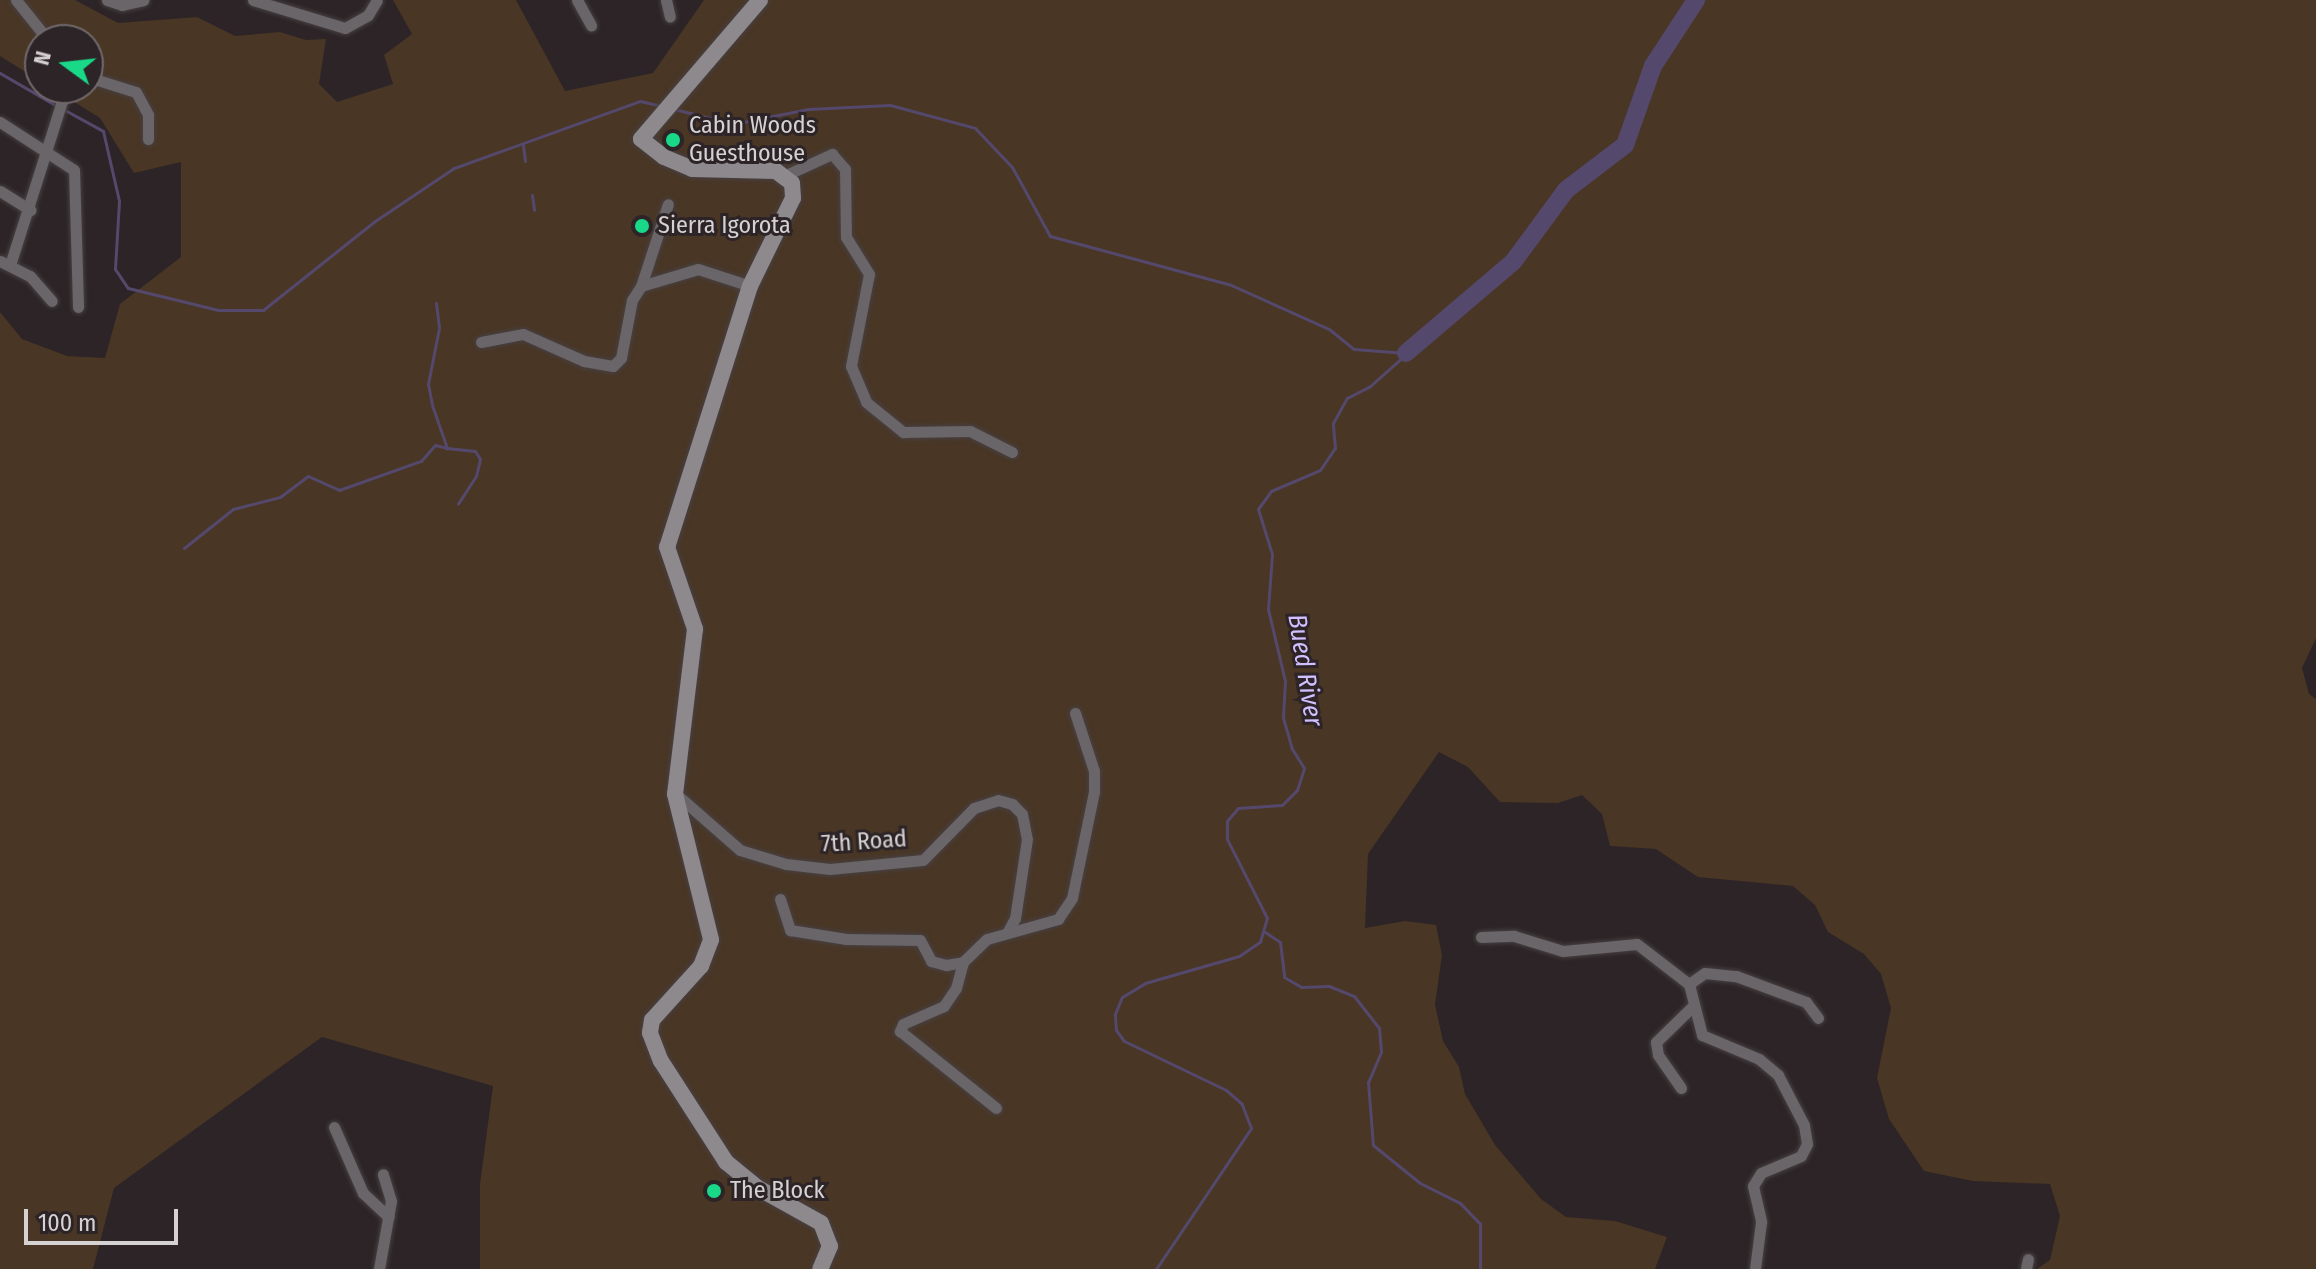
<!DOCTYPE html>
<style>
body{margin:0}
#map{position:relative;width:2316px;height:1269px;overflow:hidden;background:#2c2426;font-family:"Fira Sans Condensed",sans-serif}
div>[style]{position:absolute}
.green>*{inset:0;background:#493625}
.stream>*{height:3px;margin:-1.5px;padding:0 1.5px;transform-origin:1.5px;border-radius:1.5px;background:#54496d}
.river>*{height:18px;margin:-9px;padding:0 9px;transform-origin:9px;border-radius:9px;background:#54496d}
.roads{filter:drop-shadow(0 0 2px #474042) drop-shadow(0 0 2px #474042)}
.minor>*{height:11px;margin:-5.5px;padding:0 5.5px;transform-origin:5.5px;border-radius:5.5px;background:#696568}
.secondary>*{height:16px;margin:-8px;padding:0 8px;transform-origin:8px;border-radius:8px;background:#8e898d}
.dots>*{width:22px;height:22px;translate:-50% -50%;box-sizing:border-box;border:4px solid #2c2426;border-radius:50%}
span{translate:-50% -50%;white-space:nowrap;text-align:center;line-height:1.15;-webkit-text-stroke:6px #2c2426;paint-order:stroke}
.poi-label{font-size:24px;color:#d6d1d2}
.left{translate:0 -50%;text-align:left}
.street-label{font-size:24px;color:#d6d1d2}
.water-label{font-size:26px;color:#d2bfff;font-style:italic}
.north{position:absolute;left:24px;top:24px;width:80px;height:80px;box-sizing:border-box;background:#2c2426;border:2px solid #70696b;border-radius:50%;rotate:285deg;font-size:22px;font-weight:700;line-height:32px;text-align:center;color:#d6d1d2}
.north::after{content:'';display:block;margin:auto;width:28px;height:36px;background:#19d989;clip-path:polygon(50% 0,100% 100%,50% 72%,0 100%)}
.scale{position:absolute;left:24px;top:1209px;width:154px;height:36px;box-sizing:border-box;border:4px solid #d6d1d2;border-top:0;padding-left:10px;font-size:24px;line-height:28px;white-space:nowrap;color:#d6d1d2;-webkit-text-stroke:6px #2c2426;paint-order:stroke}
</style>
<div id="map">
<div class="green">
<div style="clip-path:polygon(0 0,75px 0,118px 23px,197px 17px,235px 36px,280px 32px,306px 40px,326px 39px,319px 84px,337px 102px,393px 84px,384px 55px,412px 34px,393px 0,516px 0,565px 91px,653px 73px,704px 0,2316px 0,2316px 638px,2302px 668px,2309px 694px,2316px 699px,2316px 1269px,2037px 1269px,2050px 1260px,2060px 1216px,2050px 1184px,1973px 1181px,1924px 1171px,1889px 1119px,1877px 1078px,1891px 1008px,1881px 974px,1864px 954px,1828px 932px,1815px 905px,1793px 886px,1698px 877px,1656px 849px,1610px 846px,1602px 814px,1582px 795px,1558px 803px,1500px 802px,1468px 767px,1439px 752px,1368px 854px,1365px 928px,1405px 921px,1436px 925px,1442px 955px,1435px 1005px,1443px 1041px,1459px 1067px,1465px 1094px,1495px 1145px,1541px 1199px,1566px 1217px,1615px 1221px,1667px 1237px,1655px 1269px,480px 1269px,480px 1184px,493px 1086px,322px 1037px,114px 1188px,93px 1269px,0 1269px,0 312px,22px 339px,67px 356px,105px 358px,120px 304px,181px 257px,181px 162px,134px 173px,100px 118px,52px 88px,88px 88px,88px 40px,40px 40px,40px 81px,0 56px)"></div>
</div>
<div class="stream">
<div style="left:0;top:73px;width:66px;rotate:30.1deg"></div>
<div style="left:63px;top:109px;width:46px;rotate:28.8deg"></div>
<div style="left:103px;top:131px;width:72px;rotate:77.1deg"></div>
<div style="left:119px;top:201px;width:68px;rotate:93.4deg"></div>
<div style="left:115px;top:269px;width:23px;rotate:56deg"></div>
<div style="left:128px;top:288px;width:93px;rotate:13.7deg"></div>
<div style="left:218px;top:310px;width:45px"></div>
<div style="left:263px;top:310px;width:143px;rotate:-38.5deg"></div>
<div style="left:375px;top:221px;width:95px;rotate:-33.9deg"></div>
<div style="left:454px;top:168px;width:198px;rotate:-19.8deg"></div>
<div style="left:640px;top:101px;width:23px;rotate:13deg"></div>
<div style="left:674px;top:109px;width:62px;rotate:14deg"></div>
<div style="left:734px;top:124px;width:76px;rotate:-11.5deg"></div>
<div style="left:808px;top:109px;width:82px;rotate:-2.8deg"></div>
<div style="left:890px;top:105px;width:88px;rotate:15.1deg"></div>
<div style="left:975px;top:128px;width:54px;rotate:46.5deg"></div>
<div style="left:1012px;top:167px;width:79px;rotate:61.2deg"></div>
<div style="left:1050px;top:236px;width:188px;rotate:15.1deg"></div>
<div style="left:1231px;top:285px;width:107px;rotate:24.2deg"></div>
<div style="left:1329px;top:329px;width:32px;rotate:39deg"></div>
<div style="left:1354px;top:349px;width:52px;rotate:4.4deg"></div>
<div style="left:523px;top:145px;width:16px;rotate:83deg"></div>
<div style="left:532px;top:195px;width:15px;rotate:82deg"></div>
<div style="left:436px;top:303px;width:25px;rotate:83deg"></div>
<div style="left:439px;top:328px;width:57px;rotate:101.1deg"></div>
<div style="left:428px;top:384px;width:21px;rotate:79deg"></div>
<div style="left:432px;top:405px;width:46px;rotate:70.8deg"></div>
<div style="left:447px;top:448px;width:28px;rotate:6deg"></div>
<div style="left:475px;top:451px;width:9px;rotate:58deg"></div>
<div style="left:480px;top:459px;width:17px;rotate:103deg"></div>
<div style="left:476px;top:476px;width:33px;rotate:123deg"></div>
<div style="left:184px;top:548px;width:63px;rotate:-38.5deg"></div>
<div style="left:233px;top:509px;width:49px;rotate:-14.3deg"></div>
<div style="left:280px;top:497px;width:35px;rotate:-37deg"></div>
<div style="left:308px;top:476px;width:34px;rotate:24deg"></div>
<div style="left:339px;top:490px;width:87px;rotate:-19.5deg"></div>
<div style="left:421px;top:461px;width:21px;rotate:-49deg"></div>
<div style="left:435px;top:445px;width:12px;rotate:14deg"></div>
<div style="left:1265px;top:932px;width:18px;rotate:34deg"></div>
<div style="left:1280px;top:942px;width:35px;rotate:83deg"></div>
<div style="left:1284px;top:977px;width:20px;rotate:30deg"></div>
<div style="left:1301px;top:987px;width:28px;rotate:-2deg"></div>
<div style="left:1329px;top:986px;width:27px;rotate:22deg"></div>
<div style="left:1354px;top:996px;width:41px;rotate:52deg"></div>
<div style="left:1379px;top:1028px;width:24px;rotate:85deg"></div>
<div style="left:1381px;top:1052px;width:33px;rotate:113deg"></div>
<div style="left:1368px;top:1082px;width:63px;rotate:85.5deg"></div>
<div style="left:1373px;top:1145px;width:60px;rotate:39deg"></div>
<div style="left:1420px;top:1183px;width:45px;rotate:26.6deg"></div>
<div style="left:1460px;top:1203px;width:29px;rotate:46deg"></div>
<div style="left:1480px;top:1224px;width:45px;rotate:90deg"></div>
<div style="left:1156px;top:1269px;width:170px;rotate:-56deg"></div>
<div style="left:1251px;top:1128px;width:26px;rotate:-111deg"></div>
<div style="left:1242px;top:1104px;width:21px;rotate:-139deg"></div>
<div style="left:1226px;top:1090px;width:113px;rotate:-154.3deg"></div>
<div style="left:1124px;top:1041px;width:14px;rotate:-126deg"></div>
<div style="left:1116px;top:1030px;width:16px;rotate:-94deg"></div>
<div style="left:1115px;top:1014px;width:18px;rotate:-68deg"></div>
<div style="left:1122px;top:997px;width:27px;rotate:-31deg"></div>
<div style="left:1145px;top:983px;width:98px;rotate:-16deg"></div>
<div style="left:1239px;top:956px;width:25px;rotate:-34deg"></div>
<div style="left:1260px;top:942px;width:25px;rotate:-74deg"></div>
<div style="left:1267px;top:918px;width:89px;rotate:-116.9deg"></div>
<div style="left:1227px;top:839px;width:18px;rotate:-90deg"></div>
<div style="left:1227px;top:821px;width:17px;rotate:-50deg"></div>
<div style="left:1238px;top:808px;width:44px;rotate:-3.9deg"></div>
<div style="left:1282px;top:805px;width:21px;rotate:-45deg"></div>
<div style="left:1297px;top:790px;width:23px;rotate:-72deg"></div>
<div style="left:1304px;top:768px;width:22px;rotate:-122deg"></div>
<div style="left:1292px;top:749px;width:32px;rotate:-106deg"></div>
<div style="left:1283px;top:718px;width:37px;rotate:-87deg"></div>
<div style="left:1285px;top:681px;width:74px;rotate:-103.3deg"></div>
<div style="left:1268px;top:609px;width:55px;rotate:-85.8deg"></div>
<div style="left:1272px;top:554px;width:47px;rotate:-107.3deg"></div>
<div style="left:1258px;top:509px;width:22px;rotate:-54deg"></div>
<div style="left:1271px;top:491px;width:53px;rotate:-23.2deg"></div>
<div style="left:1320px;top:470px;width:27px;rotate:-56deg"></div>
<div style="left:1335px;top:448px;width:25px;rotate:-95deg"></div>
<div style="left:1333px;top:423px;width:29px;rotate:-61deg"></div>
<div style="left:1347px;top:398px;width:25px;rotate:-27deg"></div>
<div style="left:1369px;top:387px;width:48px;rotate:-41.6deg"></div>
</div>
<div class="river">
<div style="left:1406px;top:353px;width:140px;rotate:-40.4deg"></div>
<div style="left:1513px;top:262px;width:89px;rotate:-53.6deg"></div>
<div style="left:1566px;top:190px;width:74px;rotate:-37.3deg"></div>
<div style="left:1625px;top:145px;width:84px;rotate:-70.5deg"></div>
<div style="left:1653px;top:66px;width:79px;rotate:-56.9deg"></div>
</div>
<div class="roads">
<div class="minor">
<div style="left:16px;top:0;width:51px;rotate:51.3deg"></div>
<div style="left:107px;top:0;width:16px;rotate:18deg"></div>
<div style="left:122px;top:5px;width:22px;rotate:-13deg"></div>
<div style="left:253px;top:0;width:96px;rotate:16.9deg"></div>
<div style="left:345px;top:28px;width:26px;rotate:-29deg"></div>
<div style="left:368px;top:15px;width:17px;rotate:-59deg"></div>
<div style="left:577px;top:0;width:29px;rotate:61deg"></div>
<div style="left:666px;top:0;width:17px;rotate:77deg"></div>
<div style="left:88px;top:77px;width:50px;rotate:17.4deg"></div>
<div style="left:136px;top:92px;width:26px;rotate:62deg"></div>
<div style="left:148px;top:115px;width:24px;rotate:90deg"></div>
<div style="left:0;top:122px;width:88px;rotate:33deg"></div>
<div style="left:74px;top:170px;width:137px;rotate:88.3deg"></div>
<div style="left:786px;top:175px;width:51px;rotate:-24.5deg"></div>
<div style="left:832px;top:154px;width:20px;rotate:49deg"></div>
<div style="left:845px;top:169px;width:68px;rotate:89.2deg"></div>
<div style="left:846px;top:237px;width:44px;rotate:58.1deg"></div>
<div style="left:869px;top:274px;width:94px;rotate:101.1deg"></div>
<div style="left:851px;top:366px;width:39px;rotate:67deg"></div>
<div style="left:866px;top:402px;width:48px;rotate:39deg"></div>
<div style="left:903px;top:432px;width:67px;rotate:-0.9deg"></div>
<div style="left:970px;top:431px;width:47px;rotate:26.6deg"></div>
<div style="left:0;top:191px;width:36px;rotate:32deg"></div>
<div style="left:0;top:261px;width:34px;rotate:27deg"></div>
<div style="left:30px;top:276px;width:33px;rotate:49deg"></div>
<div style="left:10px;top:265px;width:186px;rotate:-72.4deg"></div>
<div style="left:641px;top:286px;width:86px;rotate:-71.8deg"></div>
<div style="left:481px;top:342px;width:43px;rotate:-10.8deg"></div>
<div style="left:523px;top:334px;width:67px;rotate:23.9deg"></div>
<div style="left:584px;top:361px;width:29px;rotate:10deg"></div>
<div style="left:613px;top:366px;width:11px;rotate:-45deg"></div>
<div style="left:621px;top:358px;width:59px;rotate:-79.3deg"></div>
<div style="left:632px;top:300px;width:17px;rotate:-57deg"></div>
<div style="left:641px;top:286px;width:59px;rotate:-16.6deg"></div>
<div style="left:698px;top:269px;width:55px;rotate:18.1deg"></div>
<div style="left:676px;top:794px;width:85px;rotate:41.2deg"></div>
<div style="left:740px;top:850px;width:48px;rotate:16.9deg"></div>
<div style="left:786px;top:864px;width:44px;rotate:6.5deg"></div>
<div style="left:830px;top:869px;width:93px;rotate:-5.5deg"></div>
<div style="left:923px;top:860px;width:73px;rotate:-45.6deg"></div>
<div style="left:974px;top:808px;width:25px;rotate:-18deg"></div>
<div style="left:998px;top:800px;width:15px;rotate:16deg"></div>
<div style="left:1012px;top:804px;width:14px;rotate:45deg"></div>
<div style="left:1022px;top:814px;width:25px;rotate:79deg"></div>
<div style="left:1027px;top:839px;width:80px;rotate:98.6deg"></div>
<div style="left:1015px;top:918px;width:17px;rotate:118deg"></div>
<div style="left:780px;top:899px;width:33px;rotate:72deg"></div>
<div style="left:790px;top:930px;width:57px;rotate:9.1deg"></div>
<div style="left:846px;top:939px;width:74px;rotate:0.8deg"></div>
<div style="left:920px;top:940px;width:24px;rotate:62deg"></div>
<div style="left:931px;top:961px;width:16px;rotate:15deg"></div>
<div style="left:946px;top:965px;width:17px;rotate:-10deg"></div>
<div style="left:963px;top:962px;width:33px;rotate:-44deg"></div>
<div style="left:987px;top:939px;width:74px;rotate:-15.7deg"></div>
<div style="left:1058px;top:919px;width:25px;rotate:-56deg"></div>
<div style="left:1072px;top:898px;width:108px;rotate:-78.3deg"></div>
<div style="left:1094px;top:792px;width:21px;rotate:-90deg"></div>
<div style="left:1094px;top:771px;width:61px;rotate:-108.1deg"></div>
<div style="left:1481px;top:937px;width:33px;rotate:-2deg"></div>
<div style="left:1514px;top:936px;width:51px;rotate:17deg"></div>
<div style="left:1563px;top:951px;width:74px;rotate:-5.4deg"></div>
<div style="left:1637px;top:944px;width:66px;rotate:37.6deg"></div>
<div style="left:1689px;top:984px;width:53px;rotate:75.7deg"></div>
<div style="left:1702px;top:1035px;width:62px;rotate:22.8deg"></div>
<div style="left:1759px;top:1059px;width:25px;rotate:40deg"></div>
<div style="left:1778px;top:1075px;width:56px;rotate:62.5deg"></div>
<div style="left:1804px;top:1125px;width:19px;rotate:81deg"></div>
<div style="left:1807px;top:1144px;width:13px;rotate:117deg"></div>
<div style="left:1801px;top:1156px;width:43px;rotate:157deg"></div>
<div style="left:1761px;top:1173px;width:15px;rotate:122deg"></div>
<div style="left:1753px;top:1186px;width:37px;rotate:77deg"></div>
<div style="left:1761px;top:1222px;width:47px;rotate:97.3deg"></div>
<div style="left:963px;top:962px;width:27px;rotate:105deg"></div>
<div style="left:956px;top:988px;width:22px;rotate:124deg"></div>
<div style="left:944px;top:1006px;width:45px;rotate:156.3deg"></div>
<div style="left:903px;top:1024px;width:8px;rotate:113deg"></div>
<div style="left:900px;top:1031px;width:123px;rotate:38.7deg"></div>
<div style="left:1689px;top:984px;width:19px;rotate:-35deg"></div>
<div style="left:1705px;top:973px;width:31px;rotate:6deg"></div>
<div style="left:1736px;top:976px;width:75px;rotate:20.4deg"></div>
<div style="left:1806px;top:1002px;width:20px;rotate:53deg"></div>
<div style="left:1681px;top:1088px;width:40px;rotate:-124.9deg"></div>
<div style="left:1658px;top:1055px;width:13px;rotate:-99deg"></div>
<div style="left:1656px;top:1042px;width:53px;rotate:-44.2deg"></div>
<div style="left:334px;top:1127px;width:72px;rotate:66.3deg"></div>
<div style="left:363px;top:1193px;width:35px;rotate:43deg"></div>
<div style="left:379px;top:1269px;width:69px;rotate:-80deg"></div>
<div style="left:391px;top:1201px;width:28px;rotate:-107deg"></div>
<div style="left:2026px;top:1269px;width:10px;rotate:-79deg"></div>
</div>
<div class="secondary">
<div style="left:760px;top:0;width:183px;rotate:130.6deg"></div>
<div style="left:641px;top:139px;width:29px;rotate:38deg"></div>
<div style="left:664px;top:157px;width:30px;rotate:23deg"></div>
<div style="left:692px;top:169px;width:84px;rotate:1.4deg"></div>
<div style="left:776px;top:171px;width:20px;rotate:37deg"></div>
<div style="left:792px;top:183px;width:15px;rotate:86deg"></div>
<div style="left:793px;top:198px;width:98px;rotate:116deg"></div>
<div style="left:750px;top:286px;width:274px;rotate:107.6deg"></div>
<div style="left:667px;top:547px;width:87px;rotate:71.1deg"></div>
<div style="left:695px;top:629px;width:166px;rotate:96.9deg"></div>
<div style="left:675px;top:794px;width:150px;rotate:76.1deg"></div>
<div style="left:711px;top:940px;width:28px;rotate:111deg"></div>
<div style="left:701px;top:966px;width:73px;rotate:132.2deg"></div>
<div style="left:652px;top:1020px;width:13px;rotate:99deg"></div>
<div style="left:650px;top:1033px;width:30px;rotate:69deg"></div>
<div style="left:661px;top:1061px;width:120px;rotate:57.2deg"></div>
<div style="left:726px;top:1162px;width:41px;rotate:39.1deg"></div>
<div style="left:758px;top:1188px;width:72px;rotate:29.1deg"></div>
<div style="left:821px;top:1223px;width:25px;rotate:69deg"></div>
<div style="left:830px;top:1246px;width:25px;rotate:113deg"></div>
</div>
</div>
<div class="dots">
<div style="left:673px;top:140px;background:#19d989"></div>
<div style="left:642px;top:226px;background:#19d989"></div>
<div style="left:714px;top:1191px;background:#19d989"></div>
</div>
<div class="poi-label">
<span class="left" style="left:689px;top:140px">Cabin Woods<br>Guesthouse</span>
<span class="left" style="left:658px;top:226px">Sierra Igorota</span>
<span class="left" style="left:730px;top:1191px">The Block</span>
</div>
<div class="street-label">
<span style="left:864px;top:842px;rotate:-4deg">7th Road</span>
</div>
<div class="water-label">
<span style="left:1305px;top:670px;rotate:81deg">Bued River</span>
</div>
<div class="north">N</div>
<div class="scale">100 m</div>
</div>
